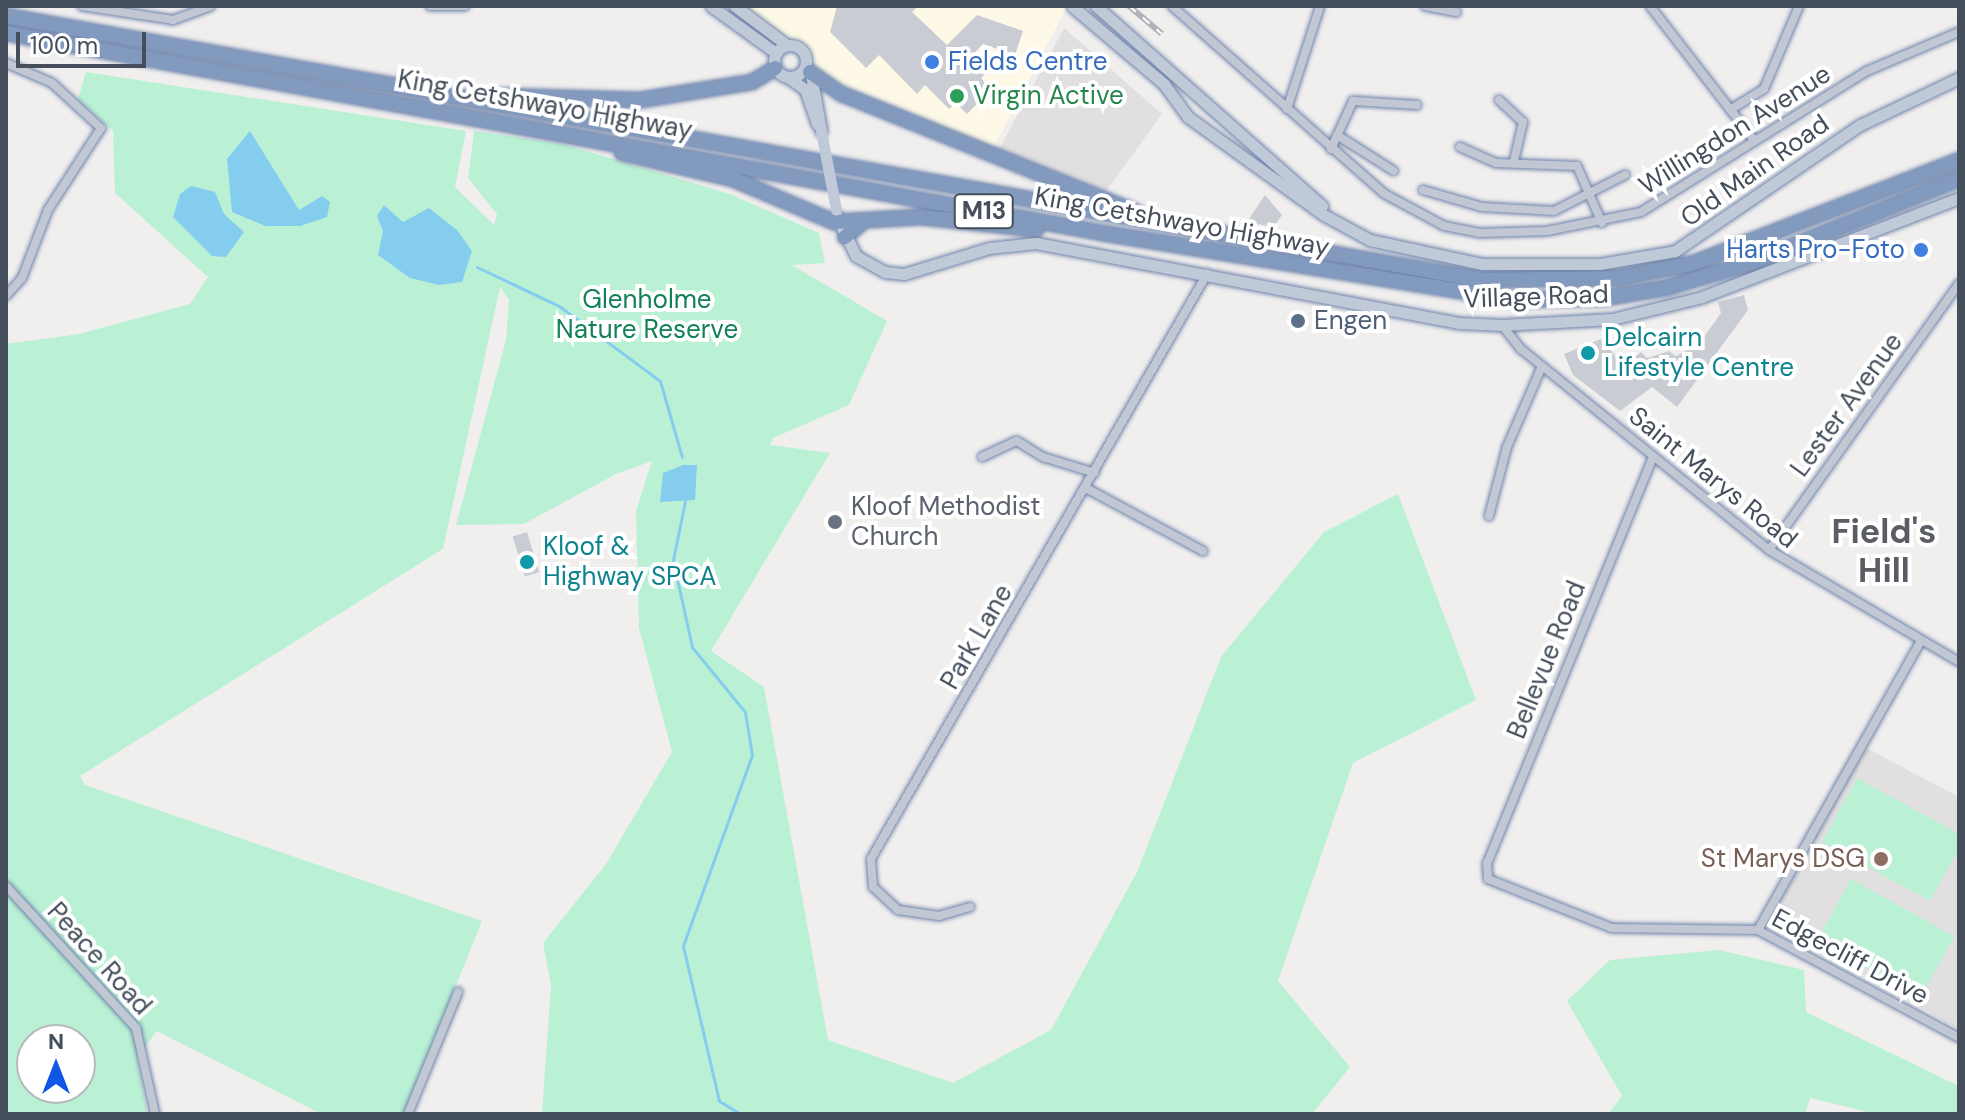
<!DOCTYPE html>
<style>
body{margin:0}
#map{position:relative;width:1965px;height:1120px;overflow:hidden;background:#f1eeee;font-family:"DM Sans",sans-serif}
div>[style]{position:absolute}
.commercial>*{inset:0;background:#fdf9e6}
.education>*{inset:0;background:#e2dfe0}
.green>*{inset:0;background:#baf1d5;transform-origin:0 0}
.water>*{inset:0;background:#85cdef}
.stream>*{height:3px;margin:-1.5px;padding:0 1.5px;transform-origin:1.5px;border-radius:1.5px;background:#85cdef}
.building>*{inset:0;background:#caccd4;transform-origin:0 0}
.roads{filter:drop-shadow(0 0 2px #6f85ab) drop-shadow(0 0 2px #6f85ab)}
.street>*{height:8px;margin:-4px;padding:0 4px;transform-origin:4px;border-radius:4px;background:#c1c8d4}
.secondary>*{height:11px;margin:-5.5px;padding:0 5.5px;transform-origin:5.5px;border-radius:5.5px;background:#c0c9d8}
.secondary>.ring{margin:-5.5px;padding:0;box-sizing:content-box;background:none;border:11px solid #c0c9d8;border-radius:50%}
.highway>*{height:14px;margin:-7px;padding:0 7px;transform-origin:7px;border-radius:7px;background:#839abf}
.rail>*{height:6px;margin-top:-3px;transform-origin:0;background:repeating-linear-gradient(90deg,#fff 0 9px,#b0b2b9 0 18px);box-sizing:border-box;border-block:2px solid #b0b2b9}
.secondary-bridge>*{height:11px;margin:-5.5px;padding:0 5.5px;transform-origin:5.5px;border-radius:5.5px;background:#c0c9d8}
.dots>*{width:22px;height:22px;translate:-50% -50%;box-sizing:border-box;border:4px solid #fff;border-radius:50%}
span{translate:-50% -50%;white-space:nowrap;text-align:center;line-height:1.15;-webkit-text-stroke:8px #fff;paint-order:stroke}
.shield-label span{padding:2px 6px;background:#fff;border:2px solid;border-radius:6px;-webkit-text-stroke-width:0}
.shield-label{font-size:24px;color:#454f5c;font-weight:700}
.shop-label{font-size:26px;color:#366cbe}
.left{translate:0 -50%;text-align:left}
.right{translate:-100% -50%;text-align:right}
.leisure-label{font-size:26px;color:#27864d}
.street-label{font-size:26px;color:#454f5c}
.park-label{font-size:26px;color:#138156}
.service-label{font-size:26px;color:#4e5e75}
.culture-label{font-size:26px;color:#0d838f}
.worship-label{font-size:26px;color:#5b616d}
.education-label{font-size:26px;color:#785e54}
.district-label{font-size:34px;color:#5a5d63;font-weight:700}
.frame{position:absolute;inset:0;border:8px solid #454f5c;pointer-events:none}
.north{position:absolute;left:16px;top:1024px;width:80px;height:80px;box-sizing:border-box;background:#fff;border:2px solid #b5b9be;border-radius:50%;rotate:0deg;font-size:22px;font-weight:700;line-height:32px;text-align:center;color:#454f5c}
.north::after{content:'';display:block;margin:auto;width:28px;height:36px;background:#1157e7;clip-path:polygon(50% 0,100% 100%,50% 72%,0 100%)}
.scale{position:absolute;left:16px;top:32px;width:130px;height:36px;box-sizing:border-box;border:4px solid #454f5c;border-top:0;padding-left:10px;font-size:24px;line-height:28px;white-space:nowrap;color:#454f5c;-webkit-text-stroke:6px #fff;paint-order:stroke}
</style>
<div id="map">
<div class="commercial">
<div style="clip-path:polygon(739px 6px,1066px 6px,1067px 7px,990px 155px,835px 86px,806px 62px,800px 48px)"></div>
</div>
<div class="education">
<div style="clip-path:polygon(1064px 28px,1162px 114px,1101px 198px,996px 155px)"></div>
<div style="clip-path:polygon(1866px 748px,1959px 797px,1959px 1029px,1769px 921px)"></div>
</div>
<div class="green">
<div style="clip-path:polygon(evenodd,86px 72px,466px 131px,455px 187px,494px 225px,497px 214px,468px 178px,474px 131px,563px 144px,730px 194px,819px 233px,825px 263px,792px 265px,887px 321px,849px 405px,773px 438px,770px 445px,830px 453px,711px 651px,764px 687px,828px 1040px,953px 1083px,1051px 1030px,1138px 870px,1221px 657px,1324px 532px,1398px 494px,1476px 700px,1353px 763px,1278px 981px,1350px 1067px,1312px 1114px,542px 1114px,551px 985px,543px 943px,606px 864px,672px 752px,639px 628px,636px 511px,652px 461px,616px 474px,524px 524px,456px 525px,506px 340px,509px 300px,500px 287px,443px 549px,80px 776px,85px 785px,482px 921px,404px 1114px,321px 1114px,157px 1031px,137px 1057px,147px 1114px,6px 1114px,6px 344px,79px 334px,190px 304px,208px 277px,115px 193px,113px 131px,78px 99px,86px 72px,32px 1040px,80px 1040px,80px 1088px,32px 1088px,32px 1040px)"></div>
<div style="clip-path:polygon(1857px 778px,1959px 834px,1959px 848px,1930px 901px,1822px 842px)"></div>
<div style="left:1851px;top:879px;width:118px;height:70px;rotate:29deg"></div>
<div style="clip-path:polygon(1719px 950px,1804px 970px,1806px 1012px,1959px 1086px,1959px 1114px,1876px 1114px,1810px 1098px,1805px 1114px,1608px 1114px,1622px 1096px,1567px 1001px,1610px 960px)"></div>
</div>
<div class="water">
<div style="clip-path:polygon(250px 131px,299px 210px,322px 196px,330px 202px,327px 217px,300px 226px,265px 226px,232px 212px,227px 159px)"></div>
<div style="clip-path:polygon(191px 186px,215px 192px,224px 214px,244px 232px,226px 257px,212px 256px,173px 217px,180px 194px)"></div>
<div style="clip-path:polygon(384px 205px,403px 222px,429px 208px,457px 230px,472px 251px,462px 282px,439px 285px,410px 278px,378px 255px,383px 231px,377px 216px)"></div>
<div style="clip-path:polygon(683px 465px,697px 465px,695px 500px,660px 502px,663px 473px)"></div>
</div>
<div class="stream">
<div style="left:477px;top:267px;width:91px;rotate:25.4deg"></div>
<div style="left:559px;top:306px;width:126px;rotate:36.6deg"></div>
<div style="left:660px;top:381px;width:79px;rotate:73.9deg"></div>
<div style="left:686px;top:496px;width:65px;rotate:101.5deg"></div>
<div style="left:673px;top:560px;width:89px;rotate:77.7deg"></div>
<div style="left:692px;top:647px;width:84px;rotate:50.8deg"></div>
<div style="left:745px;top:712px;width:44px;rotate:80.8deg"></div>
<div style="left:752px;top:755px;width:203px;rotate:109.9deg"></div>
<div style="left:683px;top:946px;width:159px;rotate:76.9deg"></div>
<div style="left:719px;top:1101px;width:26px;rotate:31deg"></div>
</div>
<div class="building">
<div style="clip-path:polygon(837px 6px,918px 6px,912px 12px,947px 45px,977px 15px,1023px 31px,1015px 55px,983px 44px,971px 57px,987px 72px,981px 78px,992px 89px,967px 114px,956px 103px,949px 109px,925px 85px,917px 94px,879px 55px,866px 68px,830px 32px)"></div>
<div style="clip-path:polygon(1265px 195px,1282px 215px,1274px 227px,1247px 222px)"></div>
<div style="clip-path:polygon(1744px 295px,1748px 310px,1677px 407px,1652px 387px,1620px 411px,1573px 375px,1564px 354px,1601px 339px,1624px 366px,1641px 352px,1647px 358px,1669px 351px,1676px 356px,1699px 344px,1721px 313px,1718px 302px)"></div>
<div style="left:527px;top:532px;width:42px;height:15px;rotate:73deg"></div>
</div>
<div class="roads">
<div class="street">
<div style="left:82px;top:6px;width:92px;rotate:8.7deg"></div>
<div style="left:173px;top:20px;width:40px;rotate:-20.2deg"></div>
<div style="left:430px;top:6px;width:35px"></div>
<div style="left:1172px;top:6px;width:282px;rotate:41.5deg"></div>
<div style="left:1383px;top:193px;width:69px;rotate:28.4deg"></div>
<div style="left:1444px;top:226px;width:36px;rotate:11deg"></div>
<div style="left:1479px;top:233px;width:68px;rotate:-1.7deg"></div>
<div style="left:1547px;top:231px;width:96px;rotate:-11.4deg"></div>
<div style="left:1641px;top:212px;width:266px;rotate:-32deg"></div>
<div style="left:1867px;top:71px;width:100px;rotate:-23deg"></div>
<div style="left:1425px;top:6px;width:32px;rotate:11deg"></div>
<div style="left:1650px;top:6px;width:168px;rotate:52.2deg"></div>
<div style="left:6px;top:63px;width:50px;rotate:23.5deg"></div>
<div style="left:52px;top:83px;width:67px;rotate:42.6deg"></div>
<div style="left:101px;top:128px;width:98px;rotate:122.9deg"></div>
<div style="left:48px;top:210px;width:73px;rotate:110.9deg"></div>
<div style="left:22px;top:278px;width:24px;rotate:132deg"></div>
<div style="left:1499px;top:100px;width:33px;rotate:43deg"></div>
<div style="left:1523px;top:122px;width:40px;rotate:103deg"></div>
<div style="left:1287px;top:109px;width:108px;rotate:-72.2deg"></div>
<div style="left:1730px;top:110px;width:40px;rotate:-32deg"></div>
<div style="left:1764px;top:89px;width:90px;rotate:-67.1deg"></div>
<div style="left:1337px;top:135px;width:67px;rotate:32.3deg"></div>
<div style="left:1460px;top:147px;width:39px;rotate:24deg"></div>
<div style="left:1496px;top:163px;width:81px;rotate:2.1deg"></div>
<div style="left:1577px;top:166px;width:62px;rotate:66.3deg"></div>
<div style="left:1331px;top:149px;width:53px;rotate:-65.4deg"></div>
<div style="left:1353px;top:101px;width:64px;rotate:3.6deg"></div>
<div style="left:1423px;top:190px;width:61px;rotate:16.1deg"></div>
<div style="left:1482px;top:207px;width:72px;rotate:3.2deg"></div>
<div style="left:1554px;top:211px;width:80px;rotate:-26.9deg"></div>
<div style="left:1502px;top:325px;width:31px;rotate:52deg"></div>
<div style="left:1521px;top:349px;width:319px;rotate:39deg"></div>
<div style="left:1769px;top:550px;width:221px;rotate:30.5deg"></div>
<div style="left:982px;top:457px;width:38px;rotate:-25deg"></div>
<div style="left:1017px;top:441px;width:31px;rotate:32deg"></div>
<div style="left:1043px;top:457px;width:54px;rotate:17.1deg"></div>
<div style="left:1653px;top:457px;width:439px;rotate:112.2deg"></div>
<div style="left:1487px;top:863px;width:16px;rotate:86deg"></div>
<div style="left:1488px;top:879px;width:133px;rotate:21.6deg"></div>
<div style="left:1612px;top:928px;width:146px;rotate:0.8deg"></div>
<div style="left:1758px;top:930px;width:228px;rotate:28.2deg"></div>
<div style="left:1086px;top:488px;width:133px;rotate:28.3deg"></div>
<div style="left:1489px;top:516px;width:71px;rotate:-75.4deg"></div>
<div style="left:1507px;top:447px;width:88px;rotate:-66.6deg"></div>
<div style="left:1769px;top:550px;width:327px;rotate:-54.5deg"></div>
<div style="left:6px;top:886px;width:193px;rotate:47.5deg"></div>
<div style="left:136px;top:1028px;width:88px;rotate:77.5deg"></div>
<div style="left:970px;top:907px;width:32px;rotate:164deg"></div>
<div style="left:939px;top:916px;width:41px;rotate:-171.7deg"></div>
<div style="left:898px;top:910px;width:34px;rotate:-137deg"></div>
<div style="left:873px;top:887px;width:28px;rotate:-94deg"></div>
<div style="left:871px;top:859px;width:675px;rotate:-60.13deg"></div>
<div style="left:1758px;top:930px;width:332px;rotate:-60.6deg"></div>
<div style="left:408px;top:1114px;width:132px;rotate:-67.7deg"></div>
</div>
<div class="secondary">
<div style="left:711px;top:6px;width:80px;rotate:35.9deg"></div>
<div style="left:735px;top:6px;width:65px;rotate:36.9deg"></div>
<div style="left:1072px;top:6px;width:121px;rotate:40.3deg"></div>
<div style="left:1164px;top:84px;width:41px;rotate:54deg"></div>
<div style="left:1188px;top:117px;width:168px;rotate:35.8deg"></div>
<div style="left:1324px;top:215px;width:52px;rotate:28.5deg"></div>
<div style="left:1370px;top:240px;width:115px;rotate:12.1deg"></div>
<div style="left:1482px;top:264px;width:118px"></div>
<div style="left:1600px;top:264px;width:76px;rotate:-9.8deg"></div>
<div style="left:1675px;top:251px;width:224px;rotate:-34.3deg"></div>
<div style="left:1860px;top:125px;width:110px;rotate:-25.4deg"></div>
<div style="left:1096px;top:6px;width:302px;rotate:41.5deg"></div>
<div class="ring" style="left:774px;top:45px;width:21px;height:21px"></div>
<div style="left:811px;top:74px;width:58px;rotate:80deg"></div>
<div style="left:789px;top:78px;width:19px;rotate:35deg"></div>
<div style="left:805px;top:89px;width:37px;rotate:71deg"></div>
<div style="left:836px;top:215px;width:46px;rotate:64deg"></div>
<div style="left:856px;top:256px;width:33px;rotate:29deg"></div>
<div style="left:885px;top:272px;width:19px;rotate:6deg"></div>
<div style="left:904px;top:274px;width:89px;rotate:-17deg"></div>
<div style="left:989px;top:248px;width:47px;rotate:-6.1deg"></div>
<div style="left:1036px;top:243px;width:430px;rotate:10.7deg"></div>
<div style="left:1459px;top:323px;width:43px;rotate:2.7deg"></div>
<div style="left:1502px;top:325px;width:110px;rotate:-3.1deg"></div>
<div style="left:1612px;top:319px;width:93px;rotate:-13.7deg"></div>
<div style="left:1702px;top:297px;width:275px;rotate:-21.1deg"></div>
</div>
<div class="highway">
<div style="left:6px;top:16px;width:1498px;rotate:10.15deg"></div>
<div style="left:1481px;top:280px;width:137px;rotate:-0.8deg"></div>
<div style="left:1618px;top:278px;width:77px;rotate:-11.2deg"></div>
<div style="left:1694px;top:263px;width:284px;rotate:-21.2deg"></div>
<div style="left:6px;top:33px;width:1114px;rotate:10.34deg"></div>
<div style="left:1102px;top:233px;width:418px;rotate:9.2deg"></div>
<div style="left:1515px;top:300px;width:91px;rotate:-1.3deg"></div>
<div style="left:1606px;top:298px;width:61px;rotate:-9.5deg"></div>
<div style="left:1666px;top:288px;width:88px;rotate:-16.6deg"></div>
<div style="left:1750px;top:263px;width:225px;rotate:-21.9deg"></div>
<div style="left:810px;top:72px;width:39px;rotate:35deg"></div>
<div style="left:842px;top:94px;width:317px;rotate:21.9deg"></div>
<div style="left:491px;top:96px;width:149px;rotate:1.5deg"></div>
<div style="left:640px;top:100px;width:113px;rotate:-9.1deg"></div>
<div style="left:752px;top:82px;width:27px;rotate:-31deg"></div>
<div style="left:622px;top:153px;width:114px;rotate:13.2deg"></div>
<div style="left:733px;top:179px;width:110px;rotate:23.1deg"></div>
<div style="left:834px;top:222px;width:87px;rotate:-3.3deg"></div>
<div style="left:921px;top:217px;width:116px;rotate:6deg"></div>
<div style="left:845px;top:237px;width:23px;rotate:-40deg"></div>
</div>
</div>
<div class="rail">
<div style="left:1129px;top:6px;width:43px;rotate:40.3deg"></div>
</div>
<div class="secondary-bridge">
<div style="left:821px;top:131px;width:80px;rotate:79.2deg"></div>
</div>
<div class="dots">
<div style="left:932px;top:62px;background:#3f7fe0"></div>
<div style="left:957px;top:96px;background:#2e9e5b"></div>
<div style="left:1921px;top:250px;background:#3f7fe0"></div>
<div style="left:1298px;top:321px;background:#5c6f8a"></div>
<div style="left:1588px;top:353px;background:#0f9aa8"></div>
<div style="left:835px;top:522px;background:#6b7280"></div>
<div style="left:527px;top:562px;background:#0f9aa8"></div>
<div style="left:1881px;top:859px;background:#8d6e63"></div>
</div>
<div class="shield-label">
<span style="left:984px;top:211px">M13</span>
</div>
<div class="shop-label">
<span class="left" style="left:948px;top:62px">Fields Centre</span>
<span class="right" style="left:1905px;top:250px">Harts Pro-Foto</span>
</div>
<div class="leisure-label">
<span class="left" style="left:973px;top:96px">Virgin Active</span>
</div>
<div class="street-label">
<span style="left:545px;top:105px;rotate:10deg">King Cetshwayo Highway</span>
<span style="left:1735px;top:130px;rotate:-32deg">Willingdon Avenue</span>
<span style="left:1755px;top:171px;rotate:-35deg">Old Main Road</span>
<span style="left:1182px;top:222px;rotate:10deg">King Cetshwayo Highway</span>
<span style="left:1536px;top:297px;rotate:-2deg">Village Road</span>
<span style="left:1847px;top:405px;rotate:-54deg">Lester Avenue</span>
<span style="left:1713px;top:478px;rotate:39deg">Saint Marys Road</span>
<span style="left:977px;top:637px;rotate:-60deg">Park Lane</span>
<span style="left:1547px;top:660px;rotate:-68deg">Bellevue Road</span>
<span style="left:1850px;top:957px;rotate:28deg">Edgecliff Drive</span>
<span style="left:99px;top:959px;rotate:48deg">Peace Road</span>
</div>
<div class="park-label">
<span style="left:647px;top:315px">Glenholme<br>Nature Reserve</span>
</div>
<div class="service-label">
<span class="left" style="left:1314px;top:321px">Engen</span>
</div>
<div class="culture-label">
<span class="left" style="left:1604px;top:353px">Delcairn<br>Lifestyle Centre</span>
<span class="left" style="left:543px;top:562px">Kloof &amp;<br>Highway SPCA</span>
</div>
<div class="worship-label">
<span class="left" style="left:851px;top:522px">Kloof Methodist<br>Church</span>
</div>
<div class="education-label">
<span class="right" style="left:1865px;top:859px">St Marys DSG</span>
</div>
<div class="district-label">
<span style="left:1884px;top:551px">Field's<br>Hill</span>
</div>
<div class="frame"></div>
<div class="north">N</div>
<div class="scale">100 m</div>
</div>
